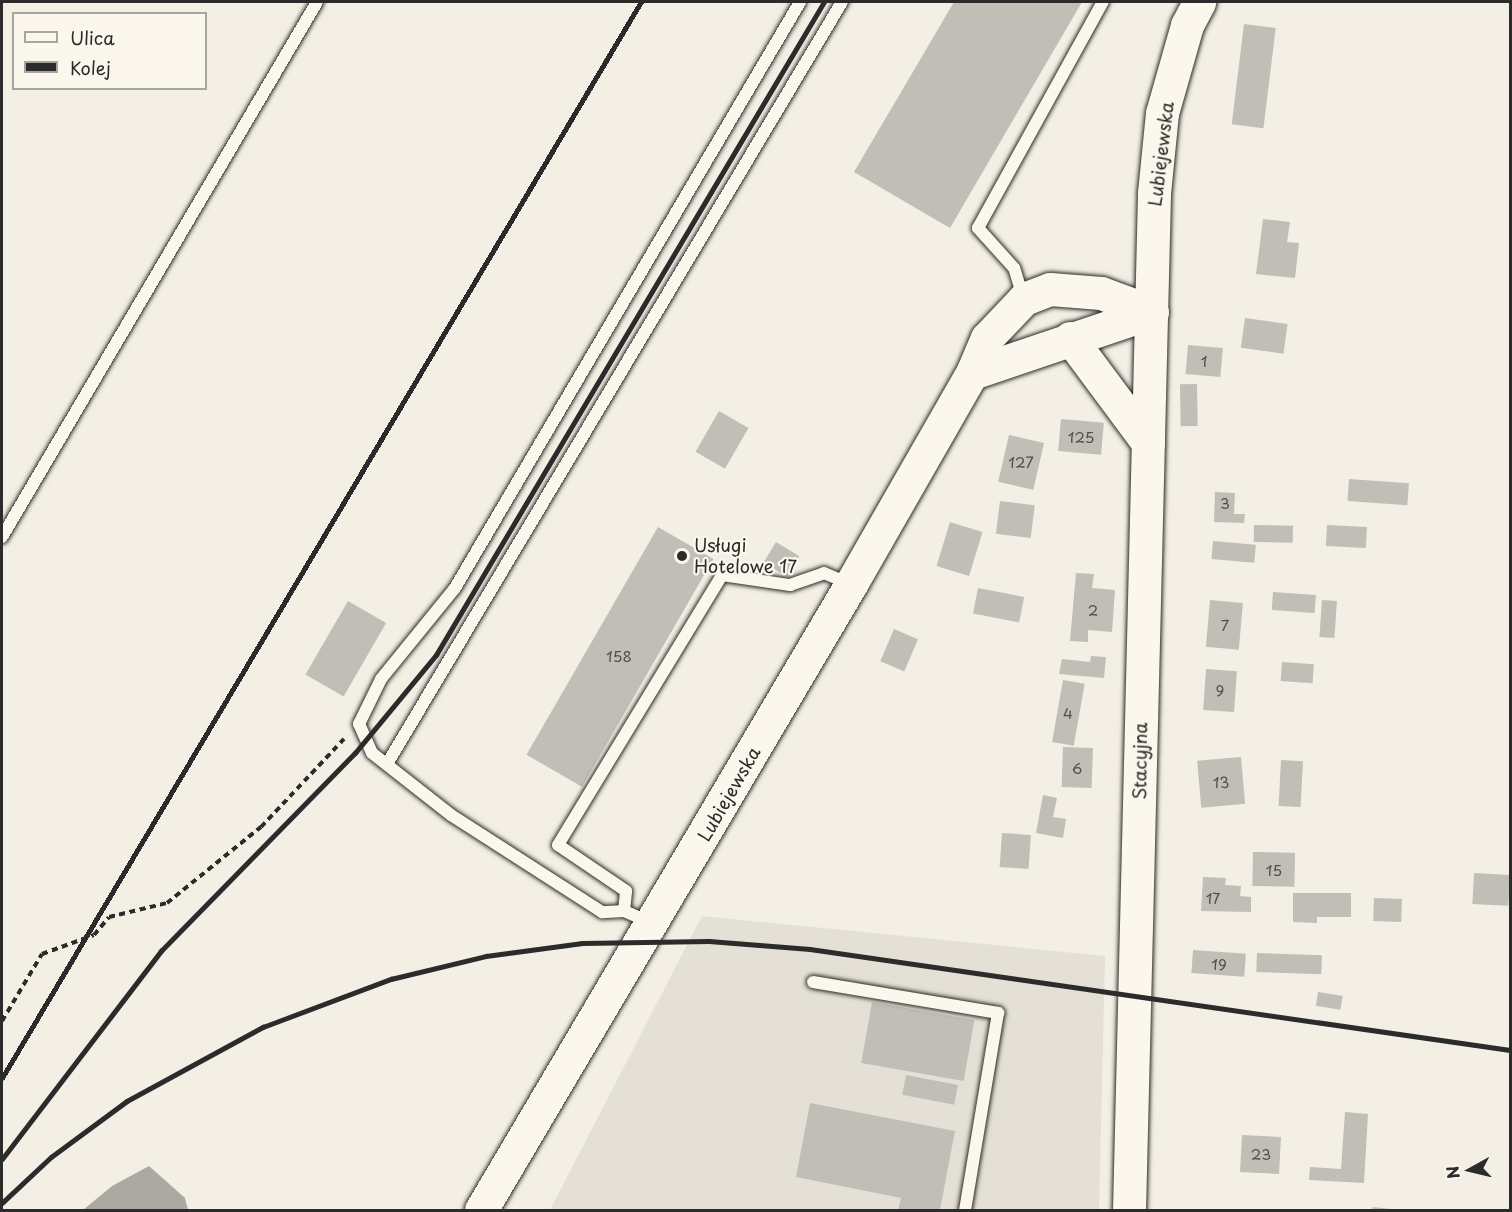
<!DOCTYPE html>
<meta charset="utf-8">
<style>
body{margin:0}
#map{position:relative;width:1512px;height:1212px;overflow:hidden;background:#f3efe4;font-family:"Playpen Sans",sans-serif}
div>[style]{position:absolute}
.built>*{inset:0;background:#e4e0d6}
.water>*{inset:0;background:#aca9a2}
.building>*{inset:0;background:#c0beb6;transform-origin:0 0}
.path>*{height:4px;margin-top:-2px;transform-origin:0;background:repeating-linear-gradient(90deg,#2b2b2b 0 6px,transparent 0 10.5px)}
.roads{filter:drop-shadow(0 0 2px #2b2b2b) drop-shadow(0 0 2px #2b2b2b)}
.lane>*{height:12px;margin:-6px;padding:0 6px;transform-origin:6px;border-radius:6px;background:#fbf7ec}
.secondary>*{height:33px;margin:-16.5px;padding:0 16.5px;transform-origin:16.5px;border-radius:16.5px;background:#fbf7ec}
.rail>*{height:4.5px;margin:-2.25px;padding:0 2.25px;transform-origin:2.25px;border-radius:2.25px;background:#2b2b2b}
.dots>*{width:16px;height:16px;translate:-50% -50%;box-sizing:border-box;border:3px solid #fbf7ec;border-radius:50%}
span{translate:-50% -50%;white-space:nowrap;text-align:center;line-height:1.15;-webkit-text-stroke:4.5px #fbf7ec;paint-order:stroke}
.number-label{font-size:15px;color:#50504e}
.number-label span{-webkit-text-stroke-width:0}
.street-label{font-size:18px;color:#2b2b2b}
.poi-label{font-size:18px;color:#2b2b2b}
.left{translate:0 -50%;text-align:left}
.frame{position:absolute;inset:0;border:3px solid #2b2b2b;pointer-events:none}
.legend{position:absolute;left:12px;top:12px;width:195px;height:78px;box-sizing:border-box;background:#fbf7ec;border:2px solid #a8a59f;margin:0;padding:8px 10px;list-style:none;font-size:18px;color:#2b2b2b}
.legend li{display:flex;align-items:center;gap:12px;height:30px}
.legend b{width:30px;border:2px solid #a8a59f}
.north{position:absolute;left:1440px;top:1140px;width:60px;height:60px;-webkit-text-stroke:4px #fbf7ec;paint-order:stroke;rotate:262deg;font-size:16px;font-weight:700;line-height:24px;text-align:center;color:#2b2b2b}
.north::after{content:'';display:block;margin:auto;width:21px;height:27px;background:#2b2b2b;clip-path:polygon(50% 0,100% 100%,50% 72%,0 100%)}
</style>
<div id="map">
<div class="built">
<div style="clip-path:polygon(702px 916px,1105px 956px,1099px 1210px,550px 1210px)"></div>
</div>
<div class="water">
<div style="clip-path:polygon(149px 1166px,185px 1198px,188px 1210px,83px 1210px,112px 1186px)"></div>
</div>
<div class="building">
<div style="clip-path:polygon(954px 2px,1082px 2px,950px 228px,854px 172px)"></div>
<div style="left:1244px;top:24px;width:32px;height:101px;rotate:7deg"></div>
<div style="clip-path:polygon(1263px 219px,1290px 222px,1287px 242px,1299px 243px,1295px 278px,1256px 274px)"></div>
<div style="left:1245px;top:318px;width:43px;height:30px;rotate:8deg"></div>
<div style="left:1188px;top:345px;width:35px;height:29px;rotate:5deg"></div>
<div style="left:1197px;top:384px;width:42px;height:17px;rotate:89deg"></div>
<div style="left:719px;top:411px;width:34px;height:47px;rotate:30deg"></div>
<div style="left:1061px;top:419px;width:43px;height:32px;rotate:5deg"></div>
<div style="left:1009px;top:435px;width:36px;height:48px;rotate:13deg"></div>
<div style="left:1349px;top:479px;width:60px;height:22px;rotate:4deg"></div>
<div style="clip-path:polygon(1215px 492px,1235px 493px,1234px 514px,1245px 514px,1244px 523px,1214px 522px)"></div>
<div style="left:1000px;top:501px;width:35px;height:33px;rotate:7deg"></div>
<div style="left:950px;top:522px;width:34px;height:46px;rotate:17deg"></div>
<div style="left:1254px;top:525px;width:39px;height:17px;rotate:1deg"></div>
<div style="left:1327px;top:525px;width:40px;height:21px;rotate:3deg"></div>
<div style="left:658px;top:527px;width:64px;height:263px;rotate:30deg"></div>
<div style="left:1213px;top:541px;width:43px;height:18px;rotate:5deg"></div>
<div style="left:776px;top:542px;width:27px;height:24px;rotate:31deg"></div>
<div style="clip-path:polygon(1076px 573px,1094px 574px,1092px 588px,1115px 590px,1112px 632px,1088px 630px,1088px 642px,1070px 641px)"></div>
<div style="left:978px;top:588px;width:47px;height:26px;rotate:11deg"></div>
<div style="left:1273px;top:592px;width:43px;height:18px;rotate:4deg"></div>
<div style="left:1210px;top:600px;width:33px;height:47px;rotate:5deg"></div>
<div style="left:1322px;top:600px;width:15px;height:37px;rotate:4deg"></div>
<div style="left:348px;top:601px;width:44px;height:85px;rotate:30deg"></div>
<div style="left:894px;top:629px;width:26px;height:35px;rotate:23deg"></div>
<div style="clip-path:polygon(1091px 656px,1106px 657px,1104px 678px,1059px 674px,1062px 659px,1090px 662px)"></div>
<div style="left:1282px;top:662px;width:32px;height:19px;rotate:4deg"></div>
<div style="left:1206px;top:669px;width:31px;height:41px;rotate:4deg"></div>
<div style="left:1063px;top:680px;width:22px;height:63px;rotate:10deg"></div>
<div style="left:1063px;top:747px;width:30px;height:40px;rotate:2deg"></div>
<div style="left:1241px;top:757px;width:47px;height:44px;rotate:85deg"></div>
<div style="left:1281px;top:760px;width:22px;height:46px;rotate:3deg"></div>
<div style="clip-path:polygon(1043px 795px,1057px 798px,1053px 817px,1066px 819px,1063px 838px,1036px 833px)"></div>
<div style="left:1002px;top:833px;width:29px;height:34px;rotate:4deg"></div>
<div style="left:1253px;top:852px;width:42px;height:34px;rotate:1deg"></div>
<div style="left:1474px;top:873px;width:36px;height:31px;rotate:3deg"></div>
<div style="clip-path:polygon(1203px 877px,1226px 878px,1225px 885px,1241px 886px,1240px 896px,1251px 897px,1251px 912px,1201px 911px)"></div>
<div style="clip-path:polygon(1293px 893px,1351px 893px,1351px 917px,1317px 917px,1317px 923px,1293px 922px)"></div>
<div style="left:1374px;top:898px;width:28px;height:23px;rotate:2deg"></div>
<div style="left:1193px;top:950px;width:53px;height:23px;rotate:4deg"></div>
<div style="left:1257px;top:953px;width:65px;height:19px;rotate:2deg"></div>
<div style="left:1318px;top:992px;width:25px;height:14px;rotate:9deg"></div>
<div style="left:872px;top:1002px;width:104px;height:62px;rotate:10deg"></div>
<div style="left:906px;top:1075px;width:53px;height:20px;rotate:11deg"></div>
<div style="clip-path:polygon(810px 1103px,955px 1131px,940px 1210px,898px 1210px,901px 1198px,796px 1177px)"></div>
<div style="clip-path:polygon(1345px 1112px,1368px 1114px,1364px 1183px,1309px 1180px,1310px 1167px,1341px 1169px)"></div>
<div style="left:1242px;top:1135px;width:39px;height:37px;rotate:3deg"></div>
<div style="clip-path:polygon(1373px 1207px,1391px 1209px,1391px 1210px,1372px 1210px)"></div>
</div>
<div class="path">
<div style="left:2px;top:1021px;width:78px;rotate:-59.2deg"></div>
<div style="left:42px;top:954px;width:55px;rotate:-20.1deg"></div>
<div style="left:94px;top:935px;width:23px;rotate:-50deg"></div>
<div style="left:109px;top:917px;width:60px;rotate:-13.6deg"></div>
<div style="left:167px;top:903px;width:121px;rotate:-39deg"></div>
<div style="left:261px;top:827px;width:121px;rotate:-46.7deg"></div>
</div>
<div class="roads">
<div class="lane">
<div style="left:1023px;top:297px;width:30px;rotate:-107deg"></div>
<div style="left:1014px;top:268px;width:54px;rotate:-132deg"></div>
<div style="left:978px;top:228px;width:258px;rotate:-61.1deg"></div>
<div style="left:2px;top:537px;width:621px;rotate:-59.51deg"></div>
<div style="left:387px;top:764px;width:888px;rotate:-59.16deg"></div>
<div style="left:624px;top:911px;width:20px;rotate:-84deg"></div>
<div style="left:626px;top:891px;width:82px;rotate:-145.9deg"></div>
<div style="left:558px;top:845px;width:316px;rotate:-58.7deg"></div>
<div style="left:722px;top:575px;width:69px;rotate:8.4deg"></div>
<div style="left:790px;top:585px;width:36px;rotate:-19deg"></div>
<div style="left:824px;top:573px;width:28px;rotate:23deg"></div>
<div style="left:649px;top:922px;width:27px;rotate:-156deg"></div>
<div style="left:624px;top:911px;width:22px;rotate:177deg"></div>
<div style="left:602px;top:912px;width:179px;rotate:-147.3deg"></div>
<div style="left:451px;top:815px;width:100px;rotate:-141.9deg"></div>
<div style="left:372px;top:753px;width:32px;rotate:-114deg"></div>
<div style="left:359px;top:724px;width:50px;rotate:-63.9deg"></div>
<div style="left:381px;top:679px;width:117px;rotate:-50.9deg"></div>
<div style="left:455px;top:588px;width:680px;rotate:-59.51deg"></div>
<div style="left:813px;top:982px;width:188px;rotate:9.5deg"></div>
<div style="left:998px;top:1013px;width:200px;rotate:99.5deg"></div>
</div>
<div class="secondary">
<div style="left:1070px;top:338px;width:131px;rotate:53.4deg"></div>
<div style="left:972px;top:373px;width:190px;rotate:-18.7deg"></div>
<div style="left:481px;top:1210px;width:727px;rotate:-59.41deg"></div>
<div style="left:851px;top:584px;width:243px;rotate:-60.2deg"></div>
<div style="left:972px;top:373px;width:38px;rotate:-67deg"></div>
<div style="left:987px;top:338px;width:54px;rotate:-46.5deg"></div>
<div style="left:1024px;top:299px;width:28px;rotate:-21deg"></div>
<div style="left:1050px;top:289px;width:51px;rotate:4.5deg"></div>
<div style="left:1101px;top:293px;width:54px;rotate:20.4deg"></div>
<div style="left:1129px;top:1210px;width:1017px;rotate:-88.59deg"></div>
<div style="left:1154px;top:193px;width:80px;rotate:-84.3deg"></div>
<div style="left:1162px;top:113px;width:91px;rotate:-74.1deg"></div>
<div style="left:1187px;top:25px;width:26px;rotate:-62deg"></div>
</div>
</div>
<div class="rail">
<div style="left:2px;top:1078px;width:1251px;rotate:-59.3deg"></div>
<div style="left:2px;top:1159px;width:262px;rotate:-52.6deg"></div>
<div style="left:161px;top:951px;width:277px;rotate:-45.6deg"></div>
<div style="left:355px;top:753px;width:127px;rotate:-50.4deg"></div>
<div style="left:436px;top:655px;width:760px;rotate:-59.28deg"></div>
<div style="left:2px;top:1203px;width:67px;rotate:-43.2deg"></div>
<div style="left:51px;top:1157px;width:94px;rotate:-36.4deg"></div>
<div style="left:127px;top:1101px;width:155px;rotate:-28.6deg"></div>
<div style="left:263px;top:1027px;width:137px;rotate:-20.6deg"></div>
<div style="left:391px;top:979px;width:98px;rotate:-13.6deg"></div>
<div style="left:486px;top:956px;width:97px;rotate:-7.7deg"></div>
<div style="left:582px;top:943px;width:127px;rotate:-0.9deg"></div>
<div style="left:709px;top:941px;width:101px;rotate:4.5deg"></div>
<div style="left:810px;top:949px;width:707px;rotate:8.21deg"></div>
</div>
<div class="dots">
<div style="left:682px;top:556px;background:#2b2b2b"></div>
</div>
<div class="number-label">
<span style="left:1204px;top:361px">1</span>
<span style="left:1081px;top:437px">125</span>
<span style="left:1021px;top:462px">127</span>
<span style="left:1225px;top:503px">3</span>
<span style="left:1093px;top:610px">2</span>
<span style="left:1225px;top:625px">7</span>
<span style="left:619px;top:656px">158</span>
<span style="left:1220px;top:690px">9</span>
<span style="left:1068px;top:713px">4</span>
<span style="left:1077px;top:768px">6</span>
<span style="left:1221px;top:782px">13</span>
<span style="left:1274px;top:870px">15</span>
<span style="left:1213px;top:898px">17</span>
<span style="left:1219px;top:964px">19</span>
<span style="left:1261px;top:1154px">23</span>
</div>
<div class="street-label">
<span style="left:1161px;top:154px;rotate:-83deg">Lubiejewska</span>
<span style="left:1140px;top:761px;rotate:-89deg">Stacyjna</span>
<span style="left:729px;top:794px;rotate:-60deg">Lubiejewska</span>
</div>
<div class="poi-label">
<span class="left" style="left:694px;top:556px">Usługi<br>Hotelowe 17</span>
</div>
<div class="frame"></div>
<ul class="legend">
<li><b style="height:8px;background:#fbf7ec"></b>Ulica</li>
<li><b style="height:8px;background:#2b2b2b"></b>Kolej</li>
</ul>
<div class="north">N</div>
</div>
